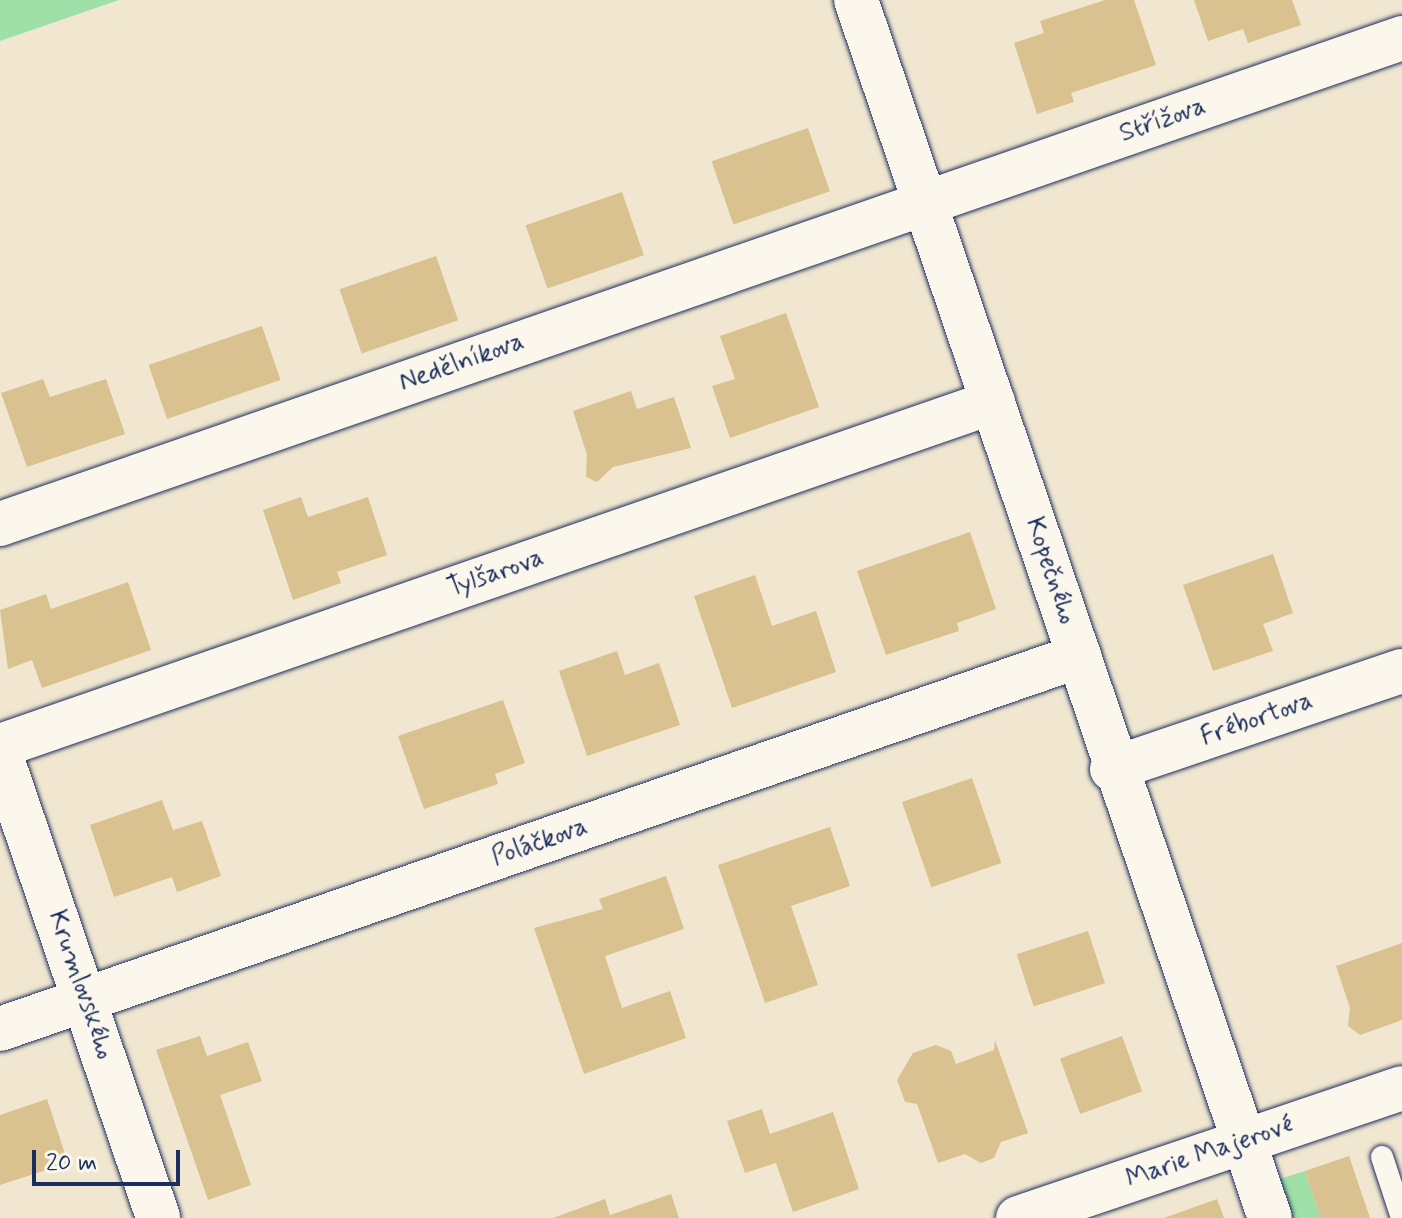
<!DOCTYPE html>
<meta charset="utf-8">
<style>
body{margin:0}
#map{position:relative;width:1402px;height:1218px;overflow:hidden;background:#f1e7d0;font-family:Mynerve,sans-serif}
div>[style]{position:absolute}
.green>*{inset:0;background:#9fe0a9}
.building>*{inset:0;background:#d9c190;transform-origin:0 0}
.roads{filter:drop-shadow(0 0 2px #1b2f5e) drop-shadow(0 0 2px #1b2f5e)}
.lane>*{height:22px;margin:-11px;padding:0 11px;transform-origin:11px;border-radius:11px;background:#fbf7ec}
.street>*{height:44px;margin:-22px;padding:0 22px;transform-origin:22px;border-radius:22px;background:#fbf7ec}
span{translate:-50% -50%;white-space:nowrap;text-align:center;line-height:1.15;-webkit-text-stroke:8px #fbf7ec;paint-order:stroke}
.street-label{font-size:26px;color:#1b2f5e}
.scale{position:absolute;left:32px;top:1150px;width:148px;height:36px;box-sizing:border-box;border:4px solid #1b2f5e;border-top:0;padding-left:10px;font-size:24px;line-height:28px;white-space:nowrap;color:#1b2f5e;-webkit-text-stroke:6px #fbf7ec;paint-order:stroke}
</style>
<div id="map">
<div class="green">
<div style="clip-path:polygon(0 0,119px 0,0 41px)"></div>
<div style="clip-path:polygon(1305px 1171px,1321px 1218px,1292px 1218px,1279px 1179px)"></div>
</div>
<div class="building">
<div style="clip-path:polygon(1105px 0,1134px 0,1156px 65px,1071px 93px,1074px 102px,1037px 114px,1014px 43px,1044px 33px,1040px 21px)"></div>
<div style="clip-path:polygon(1194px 0,1292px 0,1301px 25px,1248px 43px,1243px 29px,1208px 41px)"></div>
<div style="left:808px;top:128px;width:67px;height:102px;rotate:71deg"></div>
<div style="left:622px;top:192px;width:67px;height:102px;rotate:71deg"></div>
<div style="left:436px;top:256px;width:68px;height:102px;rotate:71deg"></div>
<div style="clip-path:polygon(786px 313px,819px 407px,730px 438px,712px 386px,735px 379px,720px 336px)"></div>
<div style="left:262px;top:326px;width:57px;height:120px;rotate:71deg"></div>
<div style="clip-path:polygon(43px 379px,50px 397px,106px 379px,125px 434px,27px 467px,1px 393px)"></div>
<div style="clip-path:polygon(631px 391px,637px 409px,674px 397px,691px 448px,613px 467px,597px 482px,586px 477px,587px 455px,573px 411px)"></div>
<div style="clip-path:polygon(301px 497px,308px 517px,368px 497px,387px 555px,337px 572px,341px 583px,293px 600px,263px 510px)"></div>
<div style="clip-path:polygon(970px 532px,996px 609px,957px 623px,959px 631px,886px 655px,857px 571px)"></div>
<div style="clip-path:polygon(1273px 554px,1293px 613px,1263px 624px,1273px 651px,1213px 671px,1183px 585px)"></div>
<div style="clip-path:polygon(755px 575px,772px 626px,816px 611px,836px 672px,732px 708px,694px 596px)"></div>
<div style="clip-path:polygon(128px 582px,151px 650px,42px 688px,32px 660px,8px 669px,0 610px,46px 594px,51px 609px)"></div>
<div style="clip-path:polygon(617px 651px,625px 675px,659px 663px,680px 725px,587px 756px,559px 671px)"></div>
<div style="clip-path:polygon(503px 700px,525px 763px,495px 774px,498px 784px,424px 809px,398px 736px)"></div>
<div style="left:972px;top:778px;width:90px;height:74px;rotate:71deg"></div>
<div style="clip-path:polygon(162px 800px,173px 830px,202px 821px,221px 876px,177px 892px,172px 877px,114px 897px,90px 825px)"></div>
<div style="clip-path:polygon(830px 827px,850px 886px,791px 906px,818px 985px,765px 1003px,718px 865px)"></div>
<div style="clip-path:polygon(666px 876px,684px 929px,605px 956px,622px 1008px,670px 991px,686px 1038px,584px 1074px,534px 928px,603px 909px,599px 899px)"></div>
<div style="left:1088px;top:931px;width:55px;height:75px;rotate:72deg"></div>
<div style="clip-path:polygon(1402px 943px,1402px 1020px,1360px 1035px,1348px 1026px,1350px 1008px,1336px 966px)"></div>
<div style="clip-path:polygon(200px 1036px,207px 1056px,248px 1042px,262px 1081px,220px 1095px,251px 1185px,208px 1200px,156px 1050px)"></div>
<div style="left:1122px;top:1036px;width:59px;height:66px;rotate:70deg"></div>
<div style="clip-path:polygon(995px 1040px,1028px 1133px,1001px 1142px,994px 1158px,981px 1163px,965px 1154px,938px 1163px,917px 1104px,905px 1102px,897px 1080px,913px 1053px,936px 1045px,951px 1051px,956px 1064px,994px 1050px)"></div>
<div style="clip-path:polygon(47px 1099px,68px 1163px,0 1185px,0 1115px)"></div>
<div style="clip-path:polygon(762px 1109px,770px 1134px,833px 1112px,859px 1189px,793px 1212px,776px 1163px,745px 1173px,727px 1121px)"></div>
<div style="clip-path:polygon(1349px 1156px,1370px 1218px,1321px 1218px,1305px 1171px)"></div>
<div style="clip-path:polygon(671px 1194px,679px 1218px,553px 1218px,605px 1199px,610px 1215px)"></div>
<div style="clip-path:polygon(1217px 1199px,1224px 1218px,1164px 1218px)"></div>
</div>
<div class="roads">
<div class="lane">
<div style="left:1382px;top:1157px;width:64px;rotate:71.8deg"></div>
</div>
<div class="street">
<div style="left:856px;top:0;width:1286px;rotate:71.23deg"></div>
<div style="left:0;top:524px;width:1484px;rotate:-19.12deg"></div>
<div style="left:0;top:746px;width:1051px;rotate:-19.11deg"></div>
<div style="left:0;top:753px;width:491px;rotate:71.2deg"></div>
<div style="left:1112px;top:769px;width:306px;rotate:-18.7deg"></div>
<div style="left:0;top:1029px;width:1142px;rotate:-19.07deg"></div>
<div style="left:1018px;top:1218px;width:405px;rotate:-18.7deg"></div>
</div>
</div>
<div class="street-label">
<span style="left:1163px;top:121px;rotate:-19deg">Střížova</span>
<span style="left:462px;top:363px;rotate:-19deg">Nedělníkova</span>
<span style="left:1050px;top:571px;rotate:71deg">Kopečného</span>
<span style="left:496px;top:574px;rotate:-19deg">Tylšarova</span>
<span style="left:1257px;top:720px;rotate:-19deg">Frébortova</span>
<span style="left:540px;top:843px;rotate:-19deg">Poláčkova</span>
<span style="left:80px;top:985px;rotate:71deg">Krumlovského</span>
<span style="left:1210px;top:1153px;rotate:-19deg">Marie Majerové</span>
</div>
<div class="scale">20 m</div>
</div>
